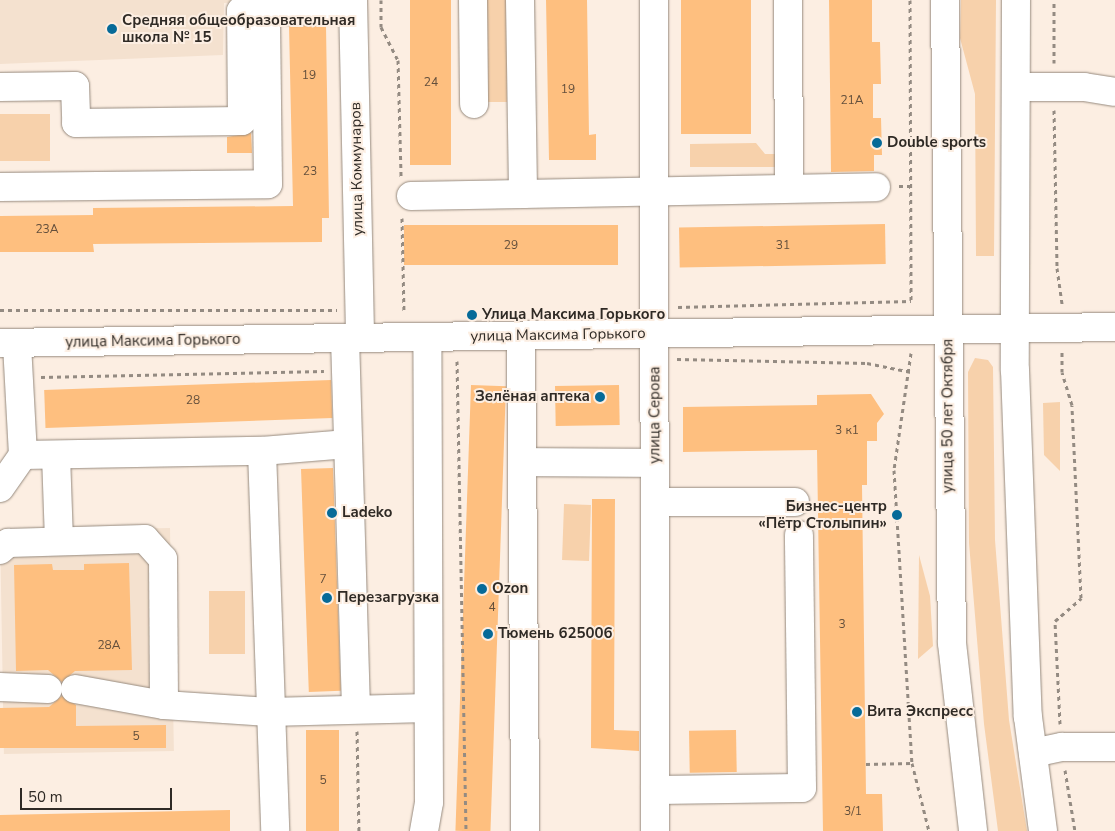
<!DOCTYPE html>
<meta charset="utf-8">
<style>
body{margin:0}
#map{position:relative;width:1115px;height:831px;overflow:hidden;background:#fceee2;font-family:"Nunito Sans",sans-serif}
div>[style]{position:absolute}
.built>*{inset:0;background:#f4e1cf;transform-origin:0 0}
.green>*{inset:0;background:#f7d1ab;transform-origin:0 0}
.building>*{inset:0;background:#febf7f;transform-origin:0 0}
.path>*{height:3px;margin-top:-1.5px;transform-origin:0;background:repeating-linear-gradient(90deg,#948b82 0 4px,transparent 0 8px)}
.roads{filter:drop-shadow(0 0 1px #968a7e) drop-shadow(0 0 1px #968a7e)}
.minor>*{height:28px;margin:-14px;padding:0 14px;transform-origin:14px;border-radius:14px;background:#fff}
.major>*{height:28px;margin:-14px;padding:0 14px;transform-origin:14px;border-radius:14px;background:#fff}
.dots>*{width:14px;height:14px;translate:-50% -50%;box-sizing:border-box;border:2px solid #fceee2;border-radius:50%}
span{translate:-50% -50%;white-space:nowrap;text-align:center;line-height:1.15;-webkit-text-stroke:4px #fceee2;paint-order:stroke}
.number-label{font-size:12px;color:#634f3c}
.number-label span{-webkit-text-stroke-width:0}
.poi-label{font-size:15px;color:#2f2a25;font-weight:700}
.left{translate:0 -50%;text-align:left}
.right{translate:-100% -50%;text-align:right}
.street-label{font-size:15px;color:#2f2a25}
.scale{position:absolute;left:20px;top:788px;width:152px;height:22px;box-sizing:border-box;border:2px solid #2f2a25;border-top:0;padding-left:6px;font-size:15px;line-height:18px;white-space:nowrap;color:#2f2a25;-webkit-text-stroke:4px #fceee2;paint-order:stroke}
</style>
<div id="map">
<div class="built">
<div style="clip-path:polygon(0 0,275px 0,224px 3px,223px 55px,0 64px)"></div>
<div style="left:170px;top:528px;width:223px;height:170px;rotate:89deg"></div>
</div>
<div class="green">
<div style="left:479px;top:0;width:28px;height:102px"></div>
<div style="clip-path:polygon(961px 0,996px 0,994px 256px,976px 256px,975px 94px,960px 38px)"></div>
<div style="left:0;top:114px;width:50px;height:47px"></div>
<div style="clip-path:polygon(756px 143px,765px 154px,776px 154px,776px 167px,690px 167px,690px 144px)"></div>
<div style="clip-path:polygon(975px 358px,988px 360px,993px 367px,995px 540px,1009px 720px,1027px 831px,998px 831px,984px 724px,969px 543px,968px 372px)"></div>
<div style="clip-path:polygon(1060px 402px,1060px 471px,1044px 455px,1043px 403px)"></div>
<div style="left:564px;top:504px;width:27px;height:56px;rotate:2deg"></div>
<div style="clip-path:polygon(919px 555px,930px 596px,933px 646px,918px 659px)"></div>
<div style="left:209px;top:591px;width:36px;height:63px"></div>
</div>
<div class="building">
<div style="left:410px;top:0;width:41px;height:165px"></div>
<div style="clip-path:polygon(546px 0,587px 0,589px 135px,596px 134px,596px 160px,549px 160px)"></div>
<div style="left:681px;top:0;width:70px;height:134px"></div>
<div style="clip-path:polygon(829px 0,872px 0,872px 42px,880px 42px,881px 84px,873px 84px,873px 118px,881px 118px,882px 155px,874px 155px,874px 171px,831px 172px)"></div>
<div style="clip-path:polygon(289px 26px,326px 26px,329px 218px,322px 218px,322px 242px,93px 244px,94px 252px,0 252px,0 216px,93px 215px,93px 208px,293px 206px)"></div>
<div style="clip-path:polygon(251px 133px,252px 153px,227px 153px,227px 137px)"></div>
<div style="left:885px;top:224px;width:40px;height:206px;rotate:89deg"></div>
<div style="left:618px;top:225px;width:40px;height:214px;rotate:90deg"></div>
<div style="left:331px;top:380px;width:38px;height:287px;rotate:88deg"></div>
<div style="left:471px;top:385px;width:35px;height:446px;rotate:2deg"></div>
<div style="left:619px;top:385px;width:40px;height:64px;rotate:89deg"></div>
<div style="clip-path:polygon(871px 394px,884px 414px,877px 423px,877px 441px,867px 441px,867px 485px,862px 485px,866px 794px,882px 794px,883px 831px,823px 831px,817px 450px,683px 452px,683px 407px,817px 405px,817px 395px)"></div>
<div style="left:333px;top:468px;width:223px;height:32px;rotate:88deg"></div>
<div style="clip-path:polygon(592px 499px,615px 499px,614px 730px,639px 731px,639px 751px,591px 748px)"></div>
<div style="clip-path:polygon(129px 563px,132px 670px,75px 671px,62px 682px,48px 670px,16px 671px,14px 565px,52px 564px,53px 570px,84px 570px,84px 564px)"></div>
<div style="clip-path:polygon(62px 696px,76px 705px,76px 726px,166px 725px,166px 748px,0 748px,0 708px,49px 707px)"></div>
<div style="left:306px;top:730px;width:33px;height:101px"></div>
<div style="left:736px;top:730px;width:42px;height:47px;rotate:89deg"></div>
<div style="clip-path:polygon(230px 810px,230px 831px,0 831px,0 815px)"></div>
</div>
<div class="path">
<div style="left:381px;top:0;width:27px;rotate:90deg"></div>
<div style="left:381px;top:27px;width:37px;rotate:63deg"></div>
<div style="left:398px;top:60px;width:117px;rotate:88.5deg"></div>
<div style="left:910px;top:0;width:302px;rotate:89.8deg"></div>
<div style="left:1054px;top:63px;width:63px;rotate:-90deg"></div>
<div style="left:1054px;top:110px;width:158px;rotate:88.9deg"></div>
<div style="left:1057px;top:268px;width:37px;rotate:82deg"></div>
<div style="left:899px;top:186px;width:12px"></div>
<div style="left:402px;top:218px;width:94px;rotate:88.8deg"></div>
<div style="left:678px;top:307px;width:233px;rotate:-1.5deg"></div>
<div style="left:0;top:310px;width:337px"></div>
<div style="left:911px;top:353px;width:118px;rotate:98.3deg"></div>
<div style="left:894px;top:470px;width:294px;rotate:86.5deg"></div>
<div style="left:912px;top:763px;width:70px;rotate:76deg"></div>
<div style="left:677px;top:359px;width:190px;rotate:1.2deg"></div>
<div style="left:867px;top:363px;width:45px;rotate:11.6deg"></div>
<div style="left:457px;top:361px;width:470px;rotate:88.9deg"></div>
<div style="left:41px;top:377px;width:283px;rotate:-1.2deg"></div>
<div style="left:1060px;top:724px;width:103px;rotate:-92.8deg"></div>
<div style="left:1055px;top:621px;width:35px;rotate:-41deg"></div>
<div style="left:1081px;top:598px;width:193px;rotate:-92.7deg"></div>
<div style="left:1072px;top:405px;width:34px;rotate:-107deg"></div>
<div style="left:1062px;top:372px;width:20px;rotate:-90deg"></div>
<div style="left:357px;top:731px;width:100px;rotate:88.9deg"></div>
<div style="left:866px;top:764px;width:46px;rotate:-1.2deg"></div>
<div style="left:1065px;top:770px;width:62px;rotate:80.7deg"></div>
</div>
<div class="roads">
<div class="minor">
<div style="left:353px;top:0;width:338px;rotate:88.8deg"></div>
<div style="left:473px;top:0;width:104px;rotate:89.4deg"></div>
<div style="left:520px;top:0;width:194px;rotate:89.1deg"></div>
<div style="left:523px;top:194px;width:353px;rotate:-1.1deg"></div>
<div style="left:654px;top:0;width:831px;rotate:89.93deg"></div>
<div style="left:788px;top:0;width:188px;rotate:89.7deg"></div>
<div style="left:0;top:87px;width:75px;rotate:-0.8deg"></div>
<div style="left:75px;top:86px;width:37px;rotate:88deg"></div>
<div style="left:76px;top:123px;width:166px;rotate:-0.7deg"></div>
<div style="left:242px;top:121px;width:110px;rotate:-90.5deg"></div>
<div style="left:241px;top:11px;width:25px"></div>
<div style="left:1016px;top:87px;width:68px"></div>
<div style="left:1084px;top:87px;width:31px;rotate:9deg"></div>
<div style="left:0;top:187px;width:268px;rotate:-0.6deg"></div>
<div style="left:268px;top:184px;width:173px;rotate:-90.7deg"></div>
<div style="left:266px;top:11px;width:87px;rotate:-0.7deg"></div>
<div style="left:411px;top:196px;width:112px;rotate:-1deg"></div>
<div style="left:521px;top:336px;width:495px;rotate:89.5deg"></div>
<div style="left:345px;top:338px;width:370px;rotate:88.3deg"></div>
<div style="left:0;top:343px;width:1115px;rotate:-0.82deg"></div>
<div style="left:262px;top:451px;width:380px;rotate:88deg"></div>
<div style="left:23px;top:455px;width:239px;rotate:-1deg"></div>
<div style="left:262px;top:451px;width:86px;rotate:-4.7deg"></div>
<div style="left:56px;top:455px;width:86px;rotate:88deg"></div>
<div style="left:524px;top:462px;width:131px;rotate:0.4deg"></div>
<div style="left:0;top:488px;width:40px;rotate:-55.1deg"></div>
<div style="left:23px;top:455px;width:112px;rotate:-93.1deg"></div>
<div style="left:655px;top:502px;width:140px"></div>
<div style="left:0;top:550px;width:11px;rotate:-41deg"></div>
<div style="left:8px;top:543px;width:137px;rotate:-1.7deg"></div>
<div style="left:145px;top:539px;width:27px;rotate:48deg"></div>
<div style="left:163px;top:559px;width:146px;rotate:89.6deg"></div>
<div style="left:164px;top:705px;width:105px;rotate:3.8deg"></div>
<div style="left:269px;top:712px;width:159px;rotate:-1.4deg"></div>
<div style="left:0;top:687px;width:48px;rotate:2.4deg"></div>
<div style="left:75px;top:689px;width:90px;rotate:10.2deg"></div>
<div style="left:1033px;top:753px;width:30px;rotate:-12deg"></div>
<div style="left:1062px;top:747px;width:53px"></div>
<div style="left:655px;top:790px;width:147px;rotate:-0.8deg"></div>
<div style="left:802px;top:788px;width:253px;rotate:-90.7deg"></div>
<div style="left:424px;top:831px;width:29px;rotate:-80deg"></div>
<div style="left:429px;top:802px;width:465px;rotate:-90.2deg"></div>
</div>
<div class="major">
<div style="left:945px;top:0;width:643px;rotate:89.38deg"></div>
<div style="left:952px;top:643px;width:189px;rotate:83.6deg"></div>
<div style="left:1016px;top:0;width:370px;rotate:90.2deg"></div>
<div style="left:1015px;top:370px;width:347px;rotate:87.9deg"></div>
<div style="left:1028px;top:717px;width:115px;rotate:82.5deg"></div>
</div>
</div>
<div class="dots">
<div style="left:112px;top:29px;background:#066a98"></div>
<div style="left:877px;top:143px;background:#066a98"></div>
<div style="left:472px;top:315px;background:#066a98"></div>
<div style="left:600px;top:397px;background:#066a98"></div>
<div style="left:332px;top:513px;background:#066a98"></div>
<div style="left:897px;top:515px;background:#066a98"></div>
<div style="left:482px;top:589px;background:#066a98"></div>
<div style="left:327px;top:598px;background:#066a98"></div>
<div style="left:488px;top:634px;background:#066a98"></div>
<div style="left:857px;top:712px;background:#066a98"></div>
</div>
<div class="number-label">
<span style="left:309px;top:76px">19</span>
<span style="left:431px;top:83px">24</span>
<span style="left:568px;top:90px">19</span>
<span style="left:852px;top:101px">21А</span>
<span style="left:310px;top:172px">23</span>
<span style="left:47px;top:230px">23А</span>
<span style="left:511px;top:246px">29</span>
<span style="left:783px;top:246px">31</span>
<span style="left:193px;top:401px">28</span>
<span style="left:847px;top:431px">3 к1</span>
<span style="left:323px;top:580px">7</span>
<span style="left:492px;top:608px">4</span>
<span style="left:842px;top:625px">3</span>
<span style="left:109px;top:646px">28А</span>
<span style="left:136px;top:737px">5</span>
<span style="left:323px;top:781px">5</span>
<span style="left:853px;top:812px">3/1</span>
</div>
<div class="poi-label">
<span class="left" style="left:122px;top:29px">Средняя общеобразовательная<br>школа № 15</span>
<span class="left" style="left:887px;top:143px">Double sports</span>
<span class="left" style="left:482px;top:315px">Улица Максима Горького</span>
<span class="right" style="left:590px;top:397px">Зелёная аптека</span>
<span class="right" style="left:887px;top:515px">Бизнес-центр<br>«Пётр Столыпин»</span>
<span class="left" style="left:342px;top:513px">Ladeko</span>
<span class="left" style="left:492px;top:589px">Ozon</span>
<span class="left" style="left:337px;top:598px">Перезагрузка</span>
<span class="left" style="left:498px;top:634px">Тюмень 625006</span>
<span class="left" style="left:867px;top:712px">Вита Экспресс</span>
</div>
<div class="street-label">
<span style="left:357px;top:169px;rotate:-91deg">улица Коммунаров</span>
<span style="left:558px;top:335px;rotate:-1deg">улица Максима Горького</span>
<span style="left:153px;top:341px;rotate:-1deg">улица Максима Горького</span>
<span style="left:655px;top:415px;rotate:-90deg">улица Серова</span>
<span style="left:948px;top:416px;rotate:-90deg">улица 50 лет Октября</span>
</div>
<div class="scale">50 m</div>
</div>
